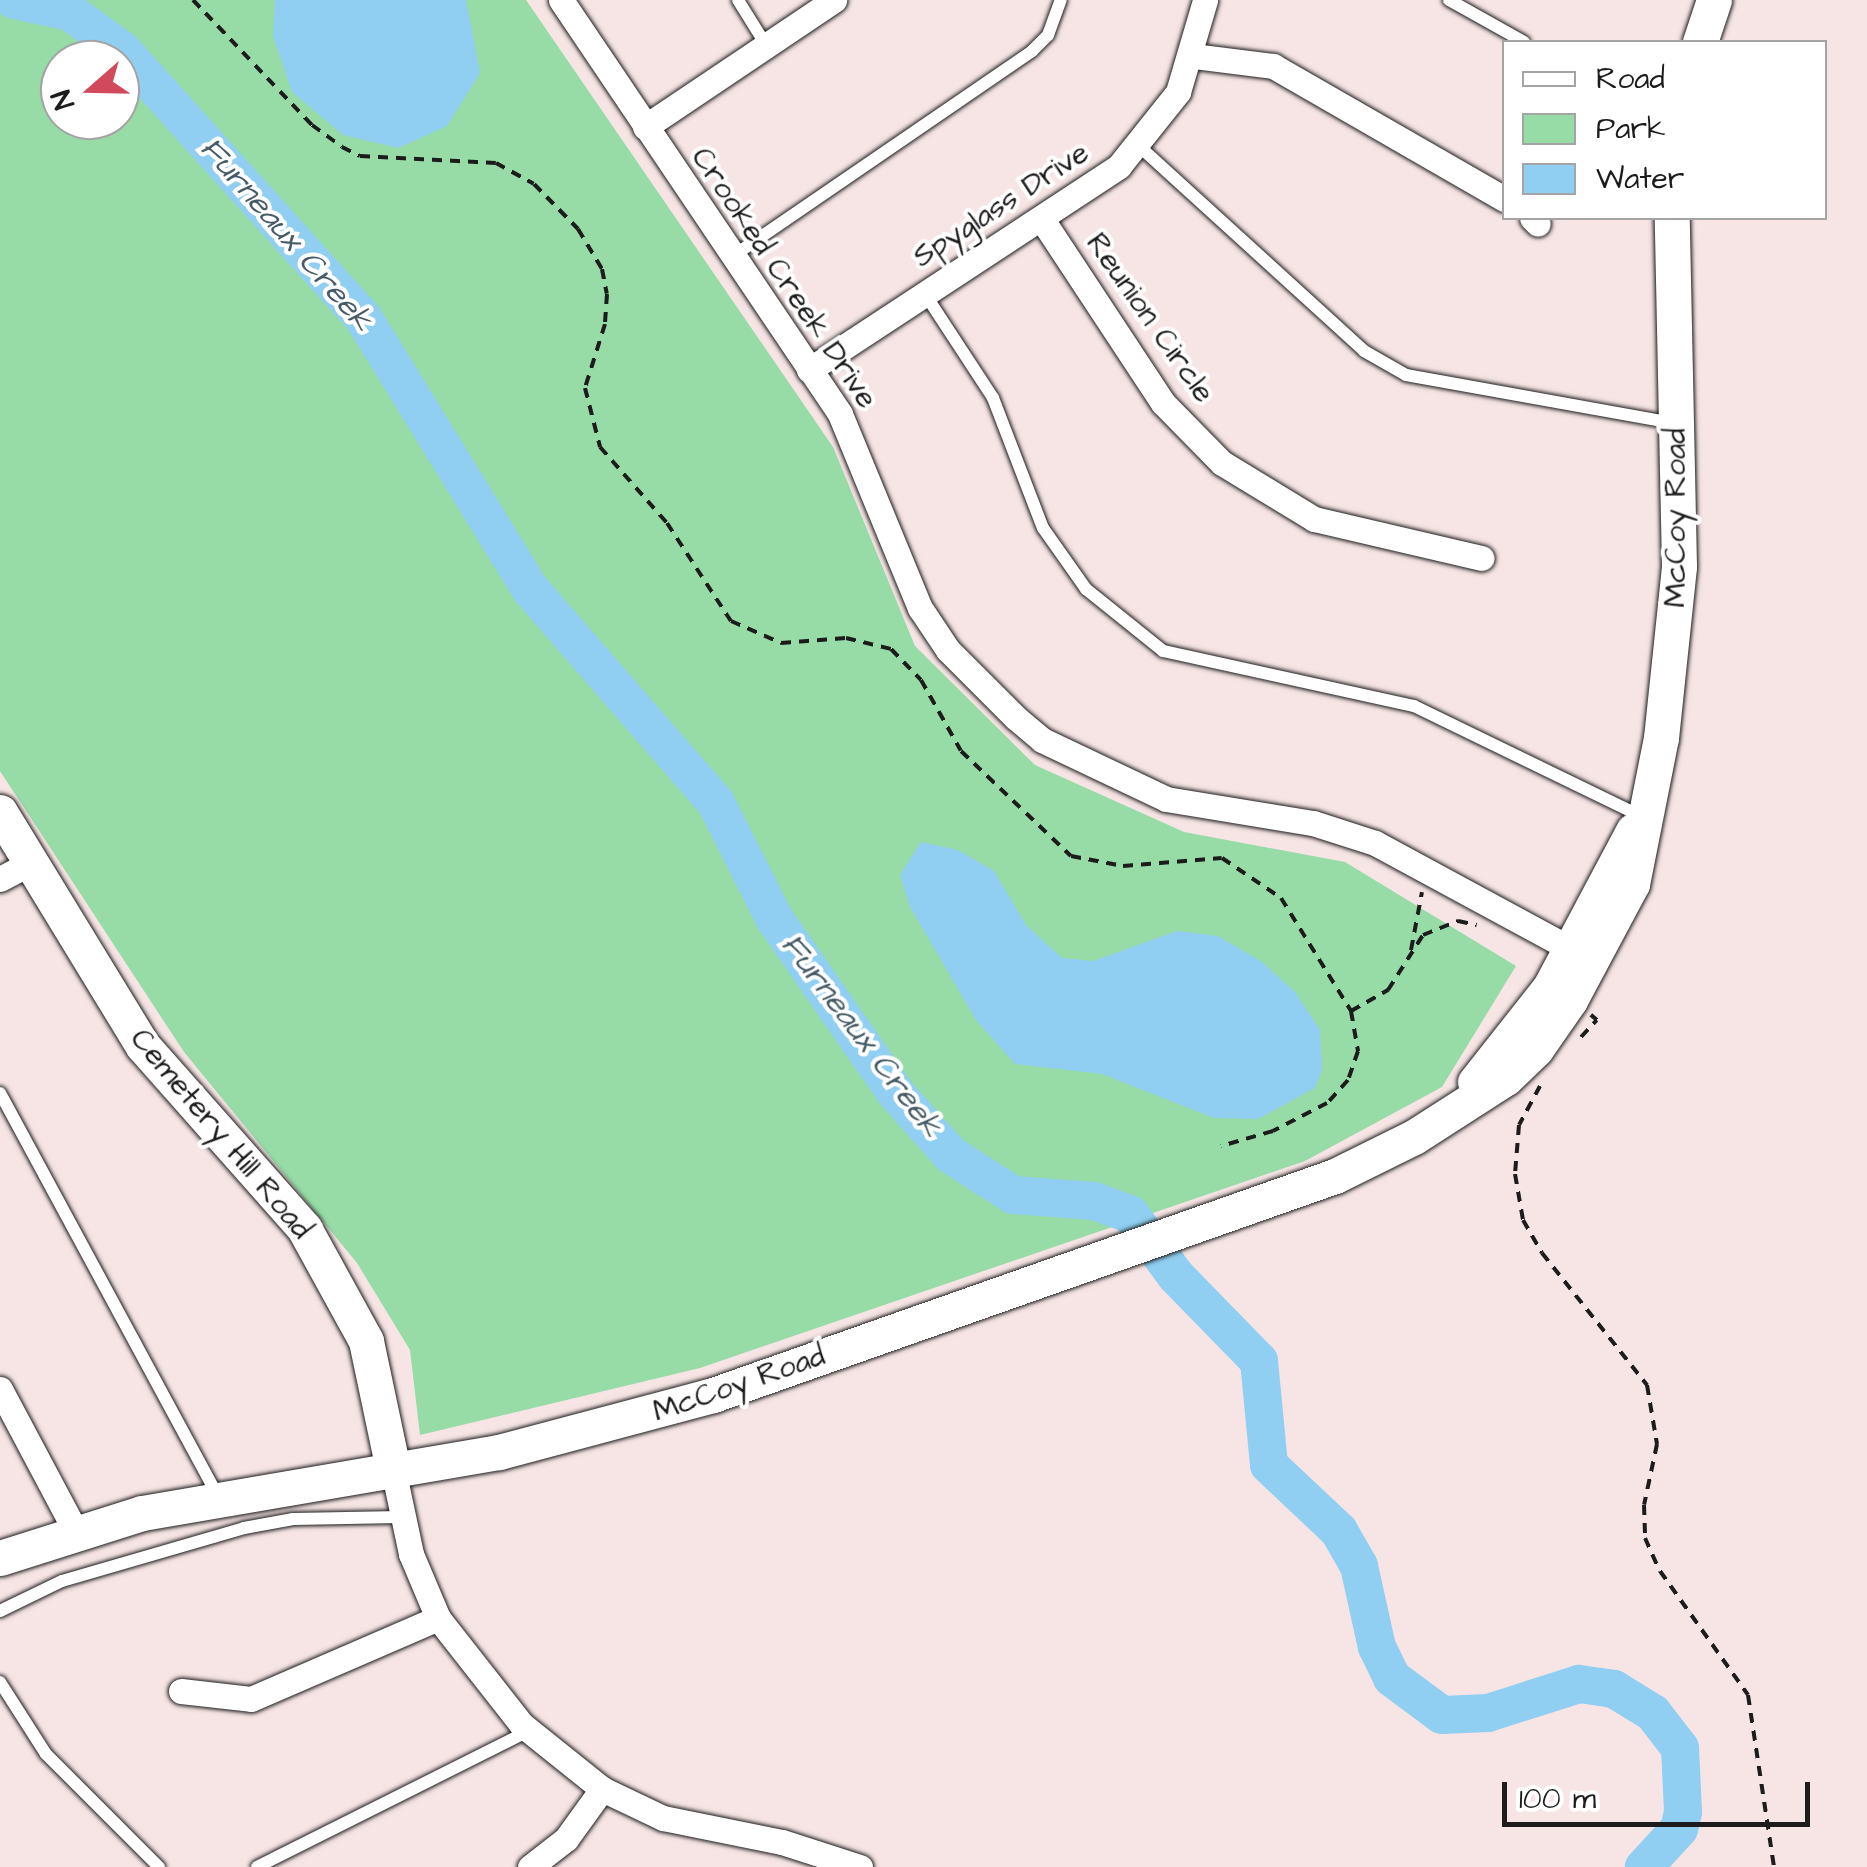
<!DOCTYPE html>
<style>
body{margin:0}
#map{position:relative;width:1867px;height:1867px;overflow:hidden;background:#f7e5e5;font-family:"Architects Daughter",sans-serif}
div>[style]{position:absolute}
.green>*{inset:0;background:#97dba6}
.water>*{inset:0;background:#90cff1}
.river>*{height:38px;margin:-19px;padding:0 19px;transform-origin:19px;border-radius:19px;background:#90cff1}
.path>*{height:4px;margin-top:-2px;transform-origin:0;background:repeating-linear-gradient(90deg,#1c1c1c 0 10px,transparent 0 18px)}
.roads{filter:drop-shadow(0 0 2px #1c1c1c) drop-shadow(0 0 2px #1c1c1c)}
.lane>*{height:12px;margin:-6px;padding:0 6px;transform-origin:6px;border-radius:6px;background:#fff}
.street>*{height:25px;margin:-12.5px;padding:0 12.5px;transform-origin:12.5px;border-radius:12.5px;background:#fff}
.secondary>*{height:35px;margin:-17.5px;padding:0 17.5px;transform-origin:17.5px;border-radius:17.5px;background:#fff}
span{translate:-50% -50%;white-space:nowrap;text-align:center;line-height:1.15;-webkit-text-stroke:8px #fff;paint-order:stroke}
.street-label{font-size:30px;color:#1c1c1c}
.water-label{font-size:32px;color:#455b67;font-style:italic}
.legend{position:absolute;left:1502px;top:40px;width:325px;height:180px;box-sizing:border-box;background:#fff;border:2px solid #a4a4a4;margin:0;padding:12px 18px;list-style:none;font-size:30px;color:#1c1c1c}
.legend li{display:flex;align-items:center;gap:20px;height:50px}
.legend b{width:50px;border:2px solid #a4a4a4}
.north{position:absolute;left:40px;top:40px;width:100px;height:100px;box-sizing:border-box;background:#fff;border:2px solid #a4a4a4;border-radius:50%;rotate:250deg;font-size:28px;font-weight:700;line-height:40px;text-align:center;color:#1c1c1c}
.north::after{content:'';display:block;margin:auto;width:35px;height:45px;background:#d1495b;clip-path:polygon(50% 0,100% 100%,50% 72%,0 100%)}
.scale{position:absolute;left:1502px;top:1782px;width:308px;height:45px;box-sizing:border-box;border:5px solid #1c1c1c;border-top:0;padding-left:12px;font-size:30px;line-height:35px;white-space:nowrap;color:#1c1c1c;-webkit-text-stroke:8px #fff;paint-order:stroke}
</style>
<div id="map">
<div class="green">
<div style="clip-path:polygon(evenodd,0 0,526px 0,833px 447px,915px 646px,1035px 765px,1184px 832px,1345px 862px,1516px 966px,1442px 1087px,1305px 1161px,700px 1368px,420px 1435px,410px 1350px,357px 1263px,184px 1052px,0 771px,0 0,60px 60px,120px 60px,120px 120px,60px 120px,60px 60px)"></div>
</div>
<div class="water">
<div style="clip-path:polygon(275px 0,466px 0,480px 73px,447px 126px,398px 148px,343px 135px,292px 92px,273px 36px)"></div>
<div style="clip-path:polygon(921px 842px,958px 850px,994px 871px,1026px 925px,1062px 958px,1093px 961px,1177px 931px,1218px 936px,1262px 962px,1295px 992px,1320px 1030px,1322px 1069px,1315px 1088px,1258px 1119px,1214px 1118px,1102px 1074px,1015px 1064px,976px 1020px,910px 907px,900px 875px)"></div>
</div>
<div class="river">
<div style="left:14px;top:0;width:57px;rotate:12.1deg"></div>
<div style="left:70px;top:12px;width:64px;rotate:36.2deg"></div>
<div style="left:122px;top:50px;width:362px;rotate:48deg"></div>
<div style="left:364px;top:319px;width:318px;rotate:58.4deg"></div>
<div style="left:531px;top:590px;width:282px;rotate:49deg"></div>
<div style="left:716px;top:803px;width:129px;rotate:63.2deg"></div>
<div style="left:774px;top:918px;width:212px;rotate:55.2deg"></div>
<div style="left:895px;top:1092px;width:84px;rotate:48.4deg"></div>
<div style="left:951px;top:1155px;width:74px;rotate:32.8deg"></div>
<div style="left:1013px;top:1195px;width:81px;rotate:4.2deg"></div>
<div style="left:1094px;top:1201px;width:38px;rotate:20deg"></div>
<div style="left:1130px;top:1214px;width:77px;rotate:53.4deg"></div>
<div style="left:1176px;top:1276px;width:119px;rotate:45.7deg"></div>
<div style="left:1259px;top:1361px;width:104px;rotate:84.5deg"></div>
<div style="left:1269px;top:1465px;width:96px;rotate:43.3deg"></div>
<div style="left:1339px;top:1531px;width:40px;rotate:60.3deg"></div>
<div style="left:1359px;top:1566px;width:83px;rotate:77.5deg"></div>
<div style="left:1377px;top:1647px;width:34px;rotate:64deg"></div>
<div style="left:1392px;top:1678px;width:62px;rotate:36.5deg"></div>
<div style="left:1442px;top:1715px;width:46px;rotate:-2.5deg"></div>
<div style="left:1488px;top:1713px;width:96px;rotate:-17.7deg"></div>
<div style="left:1579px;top:1684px;width:35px;rotate:8deg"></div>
<div style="left:1614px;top:1689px;width:46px;rotate:31.6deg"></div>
<div style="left:1653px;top:1713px;width:44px;rotate:52.4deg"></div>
<div style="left:1680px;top:1748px;width:64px;rotate:87.3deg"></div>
<div style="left:1683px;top:1812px;width:17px;rotate:103deg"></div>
<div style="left:1679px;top:1829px;width:52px;rotate:132.6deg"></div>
</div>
<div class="path">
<div style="left:193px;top:0;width:173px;rotate:46.4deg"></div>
<div style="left:312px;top:125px;width:37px;rotate:36deg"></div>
<div style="left:342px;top:147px;width:20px;rotate:27deg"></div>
<div style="left:360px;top:156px;width:136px;rotate:2.9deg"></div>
<div style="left:496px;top:163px;width:43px;rotate:28.9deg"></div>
<div style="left:534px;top:184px;width:63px;rotate:45.6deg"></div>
<div style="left:578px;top:229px;width:47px;rotate:59deg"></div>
<div style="left:602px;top:269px;width:25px;rotate:79deg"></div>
<div style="left:607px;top:294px;width:30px;rotate:94deg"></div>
<div style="left:605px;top:324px;width:67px;rotate:107.4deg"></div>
<div style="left:585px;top:388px;width:61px;rotate:75.7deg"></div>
<div style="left:600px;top:447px;width:101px;rotate:48.6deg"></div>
<div style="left:667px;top:523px;width:117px;rotate:56.9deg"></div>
<div style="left:731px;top:621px;width:55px;rotate:23.7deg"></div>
<div style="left:781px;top:643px;width:65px;rotate:-4.4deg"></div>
<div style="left:846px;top:638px;width:46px;rotate:13.7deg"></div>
<div style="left:891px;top:649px;width:43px;rotate:45.9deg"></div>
<div style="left:921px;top:680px;width:81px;rotate:60.6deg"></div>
<div style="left:961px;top:751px;width:152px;rotate:43.7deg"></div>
<div style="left:1071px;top:856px;width:53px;rotate:10.9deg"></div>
<div style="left:1123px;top:866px;width:99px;rotate:-4.6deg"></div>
<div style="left:1222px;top:858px;width:71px;rotate:34.1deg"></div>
<div style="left:1281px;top:898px;width:133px;rotate:58.2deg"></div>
<div style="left:1351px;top:1011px;width:41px;rotate:80.1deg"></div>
<div style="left:1358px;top:1051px;width:31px;rotate:109deg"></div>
<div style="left:1348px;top:1080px;width:31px;rotate:132deg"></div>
<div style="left:1327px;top:1103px;width:61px;rotate:152.6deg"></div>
<div style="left:1273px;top:1131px;width:54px;rotate:163.9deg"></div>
<div style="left:1411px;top:950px;width:59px;rotate:-79.3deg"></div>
<div style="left:1351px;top:1011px;width:43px;rotate:-29.6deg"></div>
<div style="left:1388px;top:990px;width:65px;rotate:-57.5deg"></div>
<div style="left:1423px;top:935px;width:38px;rotate:-22deg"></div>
<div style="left:1458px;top:921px;width:19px;rotate:12deg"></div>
<div style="left:1581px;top:1037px;width:23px;rotate:-47deg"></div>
<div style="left:1597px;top:1020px;width:8px;rotate:-140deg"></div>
<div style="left:1540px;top:1086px;width:44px;rotate:118.3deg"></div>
<div style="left:1519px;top:1125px;width:49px;rotate:94.7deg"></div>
<div style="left:1515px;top:1174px;width:47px;rotate:80.1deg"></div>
<div style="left:1523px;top:1220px;width:38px;rotate:60deg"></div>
<div style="left:1542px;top:1253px;width:169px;rotate:51.5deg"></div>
<div style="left:1647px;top:1385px;width:60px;rotate:80.4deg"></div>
<div style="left:1657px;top:1444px;width:62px;rotate:102deg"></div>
<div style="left:1644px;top:1505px;width:33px;rotate:88deg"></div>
<div style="left:1645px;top:1538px;width:36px;rotate:66deg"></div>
<div style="left:1660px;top:1571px;width:152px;rotate:54.6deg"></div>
<div style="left:1748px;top:1695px;width:174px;rotate:81.4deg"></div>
</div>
<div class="roads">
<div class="lane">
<div style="left:738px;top:0;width:53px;rotate:58.1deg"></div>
<div style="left:1449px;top:0;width:86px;rotate:29.2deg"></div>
<div style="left:1139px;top:146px;width:304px;rotate:42.3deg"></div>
<div style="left:1364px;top:351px;width:48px;rotate:29.7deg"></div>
<div style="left:1406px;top:375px;width:272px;rotate:10.2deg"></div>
<div style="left:733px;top:256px;width:363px;rotate:-34.4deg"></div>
<div style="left:1032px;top:51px;width:23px;rotate:-45deg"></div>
<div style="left:1048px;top:35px;width:37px;rotate:-70deg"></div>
<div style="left:925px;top:294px;width:124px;rotate:56.8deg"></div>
<div style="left:993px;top:398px;width:139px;rotate:69deg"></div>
<div style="left:1043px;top:528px;width:75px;rotate:54.8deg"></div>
<div style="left:1086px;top:589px;width:99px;rotate:38.8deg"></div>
<div style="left:1163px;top:651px;width:257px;rotate:12.4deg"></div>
<div style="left:1414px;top:706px;width:252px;rotate:25.9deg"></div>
<div style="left:0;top:1093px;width:457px;rotate:61.6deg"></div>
<div style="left:0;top:1611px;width:69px;rotate:-25.8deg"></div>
<div style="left:62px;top:1581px;width:190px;rotate:-16.2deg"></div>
<div style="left:244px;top:1528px;width:50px;rotate:-10.4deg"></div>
<div style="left:293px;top:1519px;width:107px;rotate:-1.1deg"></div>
<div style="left:0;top:1682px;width:85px;rotate:57.4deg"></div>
<div style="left:46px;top:1754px;width:160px;rotate:45deg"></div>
<div style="left:257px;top:1867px;width:304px;rotate:-26.6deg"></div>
</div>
<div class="street">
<div style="left:561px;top:0;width:499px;rotate:56deg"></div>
<div style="left:840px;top:414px;width:210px;rotate:67.6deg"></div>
<div style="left:920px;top:608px;width:50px;rotate:56.3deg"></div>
<div style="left:948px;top:650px;width:96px;rotate:45deg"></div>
<div style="left:1016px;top:718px;width:34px;rotate:40deg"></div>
<div style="left:1042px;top:740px;width:137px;rotate:25.4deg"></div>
<div style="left:1166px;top:799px;width:149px;rotate:9.3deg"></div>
<div style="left:1313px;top:823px;width:65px;rotate:17.9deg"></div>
<div style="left:1375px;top:843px;width:238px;rotate:28.4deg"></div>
<div style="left:1193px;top:56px;width:81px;rotate:7.1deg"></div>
<div style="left:1273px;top:66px;width:267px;rotate:29.9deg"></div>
<div style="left:645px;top:127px;width:228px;rotate:-33.9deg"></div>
<div style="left:1532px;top:218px;width:8px;rotate:45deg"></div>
<div style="left:1043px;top:221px;width:218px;rotate:56.6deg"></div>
<div style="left:1163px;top:403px;width:84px;rotate:45.5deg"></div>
<div style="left:1222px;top:463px;width:108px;rotate:31.3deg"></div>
<div style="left:1314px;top:519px;width:172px;rotate:13.1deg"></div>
<div style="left:809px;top:370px;width:371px;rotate:-33.3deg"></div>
<div style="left:1119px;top:166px;width:95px;rotate:-51.4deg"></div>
<div style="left:1178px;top:92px;width:96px;rotate:-73.6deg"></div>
<div style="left:0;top:879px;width:36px;rotate:-28deg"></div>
<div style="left:0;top:1389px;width:160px;rotate:62deg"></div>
<div style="left:393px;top:1469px;width:87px;rotate:78deg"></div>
<div style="left:411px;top:1554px;width:69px;rotate:67.1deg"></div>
<div style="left:438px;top:1618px;width:135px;rotate:51.9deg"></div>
<div style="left:521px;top:1724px;width:104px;rotate:38.7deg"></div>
<div style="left:602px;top:1789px;width:68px;rotate:25.4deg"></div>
<div style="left:663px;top:1818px;width:121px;rotate:11.4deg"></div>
<div style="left:782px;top:1842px;width:82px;rotate:17.8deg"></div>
<div style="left:181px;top:1691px;width:70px;rotate:6.5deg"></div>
<div style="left:251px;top:1699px;width:204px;rotate:-23.4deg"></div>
<div style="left:530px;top:1867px;width:46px;rotate:-37.9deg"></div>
<div style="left:566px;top:1839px;width:62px;rotate:-54.2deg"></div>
</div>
<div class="secondary">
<div style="left:1700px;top:42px;width:44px;rotate:-71.6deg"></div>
<div style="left:0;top:812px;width:274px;rotate:58.6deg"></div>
<div style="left:143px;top:1046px;width:243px;rotate:48.5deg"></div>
<div style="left:304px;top:1228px;width:129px;rotate:61.2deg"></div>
<div style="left:366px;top:1341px;width:131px;rotate:78.1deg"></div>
<div style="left:1475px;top:1082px;width:121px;rotate:-51.7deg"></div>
<div style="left:1550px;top:987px;width:177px;rotate:-62deg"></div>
<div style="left:0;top:1558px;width:149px;rotate:-17.6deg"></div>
<div style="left:142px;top:1513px;width:362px;rotate:-9.7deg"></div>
<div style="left:499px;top:1452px;width:221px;rotate:-14.9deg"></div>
<div style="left:713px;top:1395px;width:659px;rotate:-19.4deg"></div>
<div style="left:1335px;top:1176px;width:88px;rotate:-26.3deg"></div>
<div style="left:1414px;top:1137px;width:109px;rotate:-32.7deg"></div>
<div style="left:1506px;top:1078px;width:42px;rotate:-44deg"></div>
<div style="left:1536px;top:1049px;width:60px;rotate:-55.2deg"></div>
<div style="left:1570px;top:1000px;width:132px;rotate:-61.9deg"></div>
<div style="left:1632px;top:884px;width:149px;rotate:-78.8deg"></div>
<div style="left:1661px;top:738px;width:173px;rotate:-84deg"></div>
<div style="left:1679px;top:566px;width:348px;rotate:-91.2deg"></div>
</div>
</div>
<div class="street-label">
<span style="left:1001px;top:205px;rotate:-33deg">Spyglass Drive</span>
<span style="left:784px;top:278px;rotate:56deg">Crooked Creek Drive</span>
<span style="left:1150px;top:318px;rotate:55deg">Reunion Circle</span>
<span style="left:1676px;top:518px;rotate:-90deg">McCoy Road</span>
<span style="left:221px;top:1134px;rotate:50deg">Cemetery Hill Road</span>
<span style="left:739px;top:1384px;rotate:-19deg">McCoy Road</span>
</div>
<div class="water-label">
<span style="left:286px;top:235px;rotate:49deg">Furneaux Creek</span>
<span style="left:861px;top:1036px;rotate:53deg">Furneaux Creek</span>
</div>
<ul class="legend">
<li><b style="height:12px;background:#fff"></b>Road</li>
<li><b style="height:28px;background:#97dba6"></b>Park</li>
<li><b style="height:28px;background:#90cff1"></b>Water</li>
</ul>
<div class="north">N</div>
<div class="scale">100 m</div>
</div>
